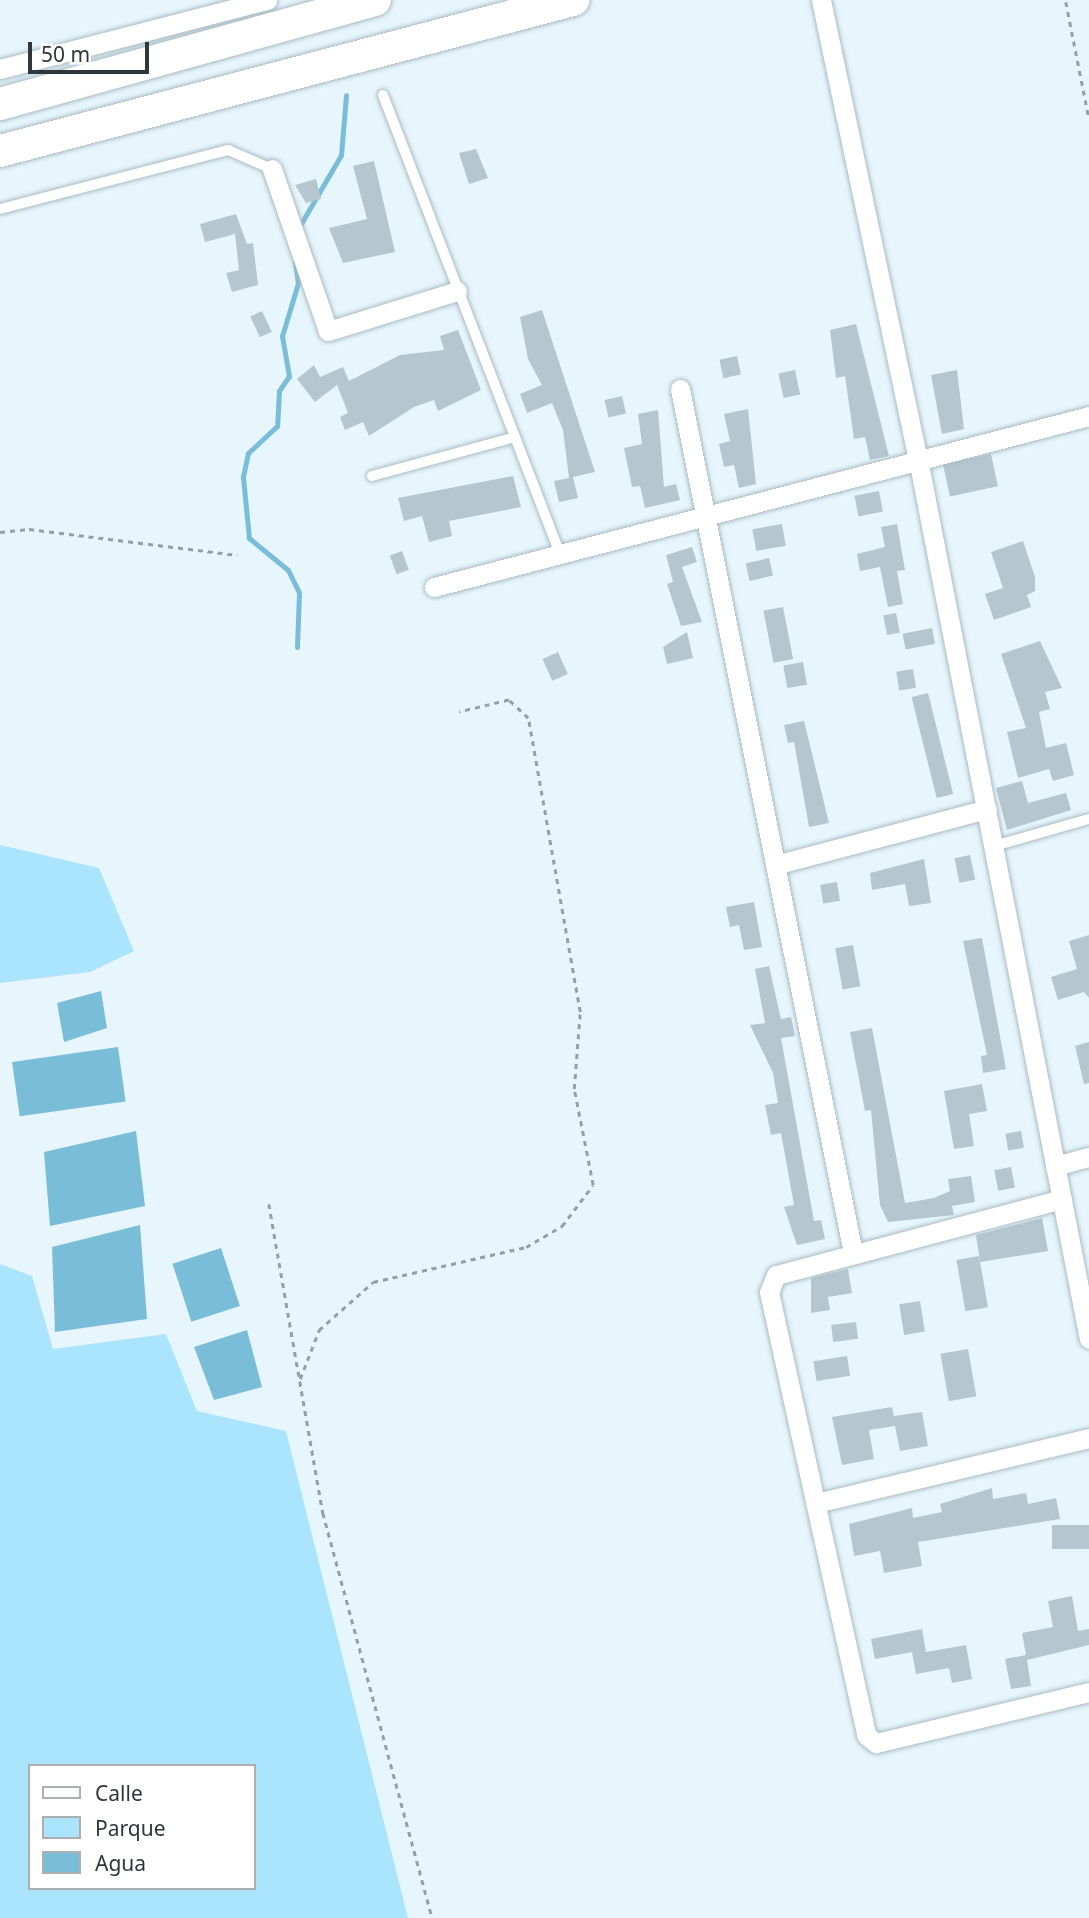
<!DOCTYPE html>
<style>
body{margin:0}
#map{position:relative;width:1089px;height:1918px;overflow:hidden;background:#e7f6fd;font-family:"Noto Sans",sans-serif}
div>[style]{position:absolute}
.green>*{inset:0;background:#abe4fd}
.water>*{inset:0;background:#7abdd9;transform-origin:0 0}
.stream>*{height:5px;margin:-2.5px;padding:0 2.5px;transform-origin:2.5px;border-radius:2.5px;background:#7abdd9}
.building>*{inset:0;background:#b5c6cf;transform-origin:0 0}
.path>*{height:2.5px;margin-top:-1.25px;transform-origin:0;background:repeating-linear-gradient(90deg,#94a0a5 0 5px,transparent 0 10px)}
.roads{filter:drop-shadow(0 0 2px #a9bbc3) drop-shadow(0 0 2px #a9bbc3)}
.service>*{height:10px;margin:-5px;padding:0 5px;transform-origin:5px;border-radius:5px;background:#fff}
.minor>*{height:19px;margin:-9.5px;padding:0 9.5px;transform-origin:9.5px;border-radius:9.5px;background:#fff}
.trunk>*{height:32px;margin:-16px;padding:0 16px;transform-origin:16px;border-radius:16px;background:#fff}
span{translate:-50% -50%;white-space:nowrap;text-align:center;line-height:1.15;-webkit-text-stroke:7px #fff;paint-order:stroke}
.legend{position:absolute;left:28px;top:1764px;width:228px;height:126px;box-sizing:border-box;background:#fff;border:2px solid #acafb0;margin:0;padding:9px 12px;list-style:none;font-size:21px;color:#30373a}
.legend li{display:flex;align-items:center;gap:14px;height:35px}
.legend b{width:35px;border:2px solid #acafb0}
.scale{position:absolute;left:28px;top:42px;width:121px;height:32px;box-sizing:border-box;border:4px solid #30373a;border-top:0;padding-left:9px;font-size:21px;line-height:24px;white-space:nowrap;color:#30373a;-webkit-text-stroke:5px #fff;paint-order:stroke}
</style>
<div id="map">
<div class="green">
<div style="clip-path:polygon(0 845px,99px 868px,134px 951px,90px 972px,0 983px)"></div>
<div style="clip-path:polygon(evenodd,0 1264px,32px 1276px,53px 1349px,166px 1334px,197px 1411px,286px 1431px,408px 1918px,0 1918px,0 1264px,30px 1766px,254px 1766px,254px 1888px,30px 1888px,30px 1766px)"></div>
</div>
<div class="water">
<div style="clip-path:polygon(101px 991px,107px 1028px,64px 1042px,57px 1003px)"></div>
<div style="left:118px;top:1047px;width:55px;height:107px;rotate:82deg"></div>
<div style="clip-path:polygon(136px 1131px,145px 1206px,50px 1226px,44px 1152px)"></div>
<div style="clip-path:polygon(140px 1225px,147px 1319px,55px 1332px,52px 1247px)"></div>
<div style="left:221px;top:1248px;width:61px;height:51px;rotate:72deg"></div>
<div style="clip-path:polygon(247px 1330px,262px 1387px,214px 1400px,194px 1347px)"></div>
</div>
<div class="stream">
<div style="left:299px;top:227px;width:83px;rotate:-59.7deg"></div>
<div style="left:341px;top:155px;width:60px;rotate:-85.2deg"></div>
<div style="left:295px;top:262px;width:21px;rotate:82deg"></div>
<div style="left:298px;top:283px;width:55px;rotate:106.8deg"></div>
<div style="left:282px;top:336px;width:41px;rotate:80.1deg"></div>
<div style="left:289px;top:376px;width:18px;rotate:124deg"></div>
<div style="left:279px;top:391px;width:35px;rotate:93deg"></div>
<div style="left:277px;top:426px;width:40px;rotate:137deg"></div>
<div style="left:248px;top:453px;width:25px;rotate:102deg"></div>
<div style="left:243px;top:477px;width:61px;rotate:84.4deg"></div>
<div style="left:249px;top:538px;width:50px;rotate:39.4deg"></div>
<div style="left:288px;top:570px;width:25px;rotate:64deg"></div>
<div style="left:299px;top:593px;width:54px;rotate:92.1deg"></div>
</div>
<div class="building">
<div style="clip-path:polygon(476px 149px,488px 178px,469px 184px,459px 153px)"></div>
<div style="clip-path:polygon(374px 161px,395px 252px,343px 263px,329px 228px,367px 219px,353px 166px)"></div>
<div style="clip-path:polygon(316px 179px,321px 199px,306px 203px,295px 185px)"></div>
<div style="clip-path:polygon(236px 214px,247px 244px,253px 243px,258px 285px,232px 292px,226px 273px,239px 270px,235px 234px,205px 242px,200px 224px)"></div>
<div style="clip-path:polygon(542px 310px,595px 472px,573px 477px,578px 498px,559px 502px,554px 481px,569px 478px,563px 430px,552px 403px,527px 413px,520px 394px,542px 385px,528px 359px,520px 317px)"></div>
<div style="left:262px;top:311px;width:23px;height:13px;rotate:65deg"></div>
<div style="clip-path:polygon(856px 324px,889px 456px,870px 460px,865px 437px,854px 439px,845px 376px,836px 378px,830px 330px)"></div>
<div style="clip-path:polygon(458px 330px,481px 390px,438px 411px,434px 400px,414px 407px,369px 436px,363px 422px,345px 430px,340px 417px,348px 413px,337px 385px,315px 402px,297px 379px,314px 365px,320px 377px,343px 367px,349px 381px,400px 355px,444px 350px,440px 336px)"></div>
<div style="left:737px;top:356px;width:19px;height:18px;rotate:78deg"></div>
<div style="left:795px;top:370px;width:25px;height:17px;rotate:78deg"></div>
<div style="clip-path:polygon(957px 370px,964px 429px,942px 434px,931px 375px)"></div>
<div style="left:622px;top:396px;width:18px;height:18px;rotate:77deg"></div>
<div style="clip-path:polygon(748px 409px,756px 484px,739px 488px,734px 465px,724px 467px,719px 444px,730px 441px,724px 414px)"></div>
<div style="clip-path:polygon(658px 410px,664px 487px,676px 484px,680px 500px,645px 508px,640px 486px,632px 487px,624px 448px,642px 444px,638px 414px)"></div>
<div style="left:991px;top:454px;width:33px;height:49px;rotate:78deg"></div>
<div style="clip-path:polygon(513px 476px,521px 507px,449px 521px,452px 536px,429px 542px,422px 516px,404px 521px,398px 498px)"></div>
<div style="left:879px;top:491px;width:21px;height:25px;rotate:79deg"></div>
<div style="left:782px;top:524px;width:22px;height:30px;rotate:80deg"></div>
<div style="clip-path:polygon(897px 524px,905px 570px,897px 571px,903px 604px,888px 607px,880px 567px,860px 571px,857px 554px,885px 547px,881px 527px)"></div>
<div style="clip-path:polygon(1023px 541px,1035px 577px,1035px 591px,1027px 595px,1031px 607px,994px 620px,985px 594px,1003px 588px,991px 552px)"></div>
<div style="clip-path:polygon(692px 547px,697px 562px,682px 567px,702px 622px,681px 626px,667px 584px,673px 582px,666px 555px)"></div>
<div style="left:402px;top:551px;width:20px;height:13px;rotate:70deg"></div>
<div style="left:769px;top:558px;width:18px;height:24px;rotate:77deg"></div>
<div style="left:783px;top:607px;width:53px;height:20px;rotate:79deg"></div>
<div style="left:896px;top:613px;width:20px;height:13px;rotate:79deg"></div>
<div style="left:932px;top:628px;width:16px;height:30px;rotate:79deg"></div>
<div style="clip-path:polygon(687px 632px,693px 658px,667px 664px,663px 647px)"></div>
<div style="clip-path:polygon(1040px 641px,1062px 688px,1045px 692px,1050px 709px,1039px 712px,1046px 748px,1066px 743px,1074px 775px,1053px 781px,1049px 769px,1018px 778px,1007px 732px,1026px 728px,1001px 654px)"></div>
<div style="left:558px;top:652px;width:24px;height:17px;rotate:66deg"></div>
<div style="left:803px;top:662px;width:23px;height:20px;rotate:80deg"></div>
<div style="left:913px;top:669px;width:19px;height:17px;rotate:81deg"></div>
<div style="left:928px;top:693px;width:104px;height:17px;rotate:76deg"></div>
<div style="clip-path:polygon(804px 721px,829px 823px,809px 827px,794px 742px,788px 743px,784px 725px)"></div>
<div style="clip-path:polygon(1022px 781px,1028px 803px,1066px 793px,1071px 810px,1007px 830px,996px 788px)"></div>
<div style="left:970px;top:855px;width:25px;height:16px;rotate:78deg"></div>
<div style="clip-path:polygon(924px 859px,931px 903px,909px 906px,905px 884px,872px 890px,870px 873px)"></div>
<div style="left:837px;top:882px;width:19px;height:17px;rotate:81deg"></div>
<div style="clip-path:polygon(754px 902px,762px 947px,744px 950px,739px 925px,730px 927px,726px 907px)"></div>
<div style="clip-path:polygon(1089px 935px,1089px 998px,1084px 992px,1058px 1000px,1051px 977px,1077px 969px,1069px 941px)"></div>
<div style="clip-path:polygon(982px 938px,1006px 1069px,983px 1073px,981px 1056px,987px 1055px,963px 941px)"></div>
<div style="left:853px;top:945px;width:42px;height:18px;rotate:80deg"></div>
<div style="clip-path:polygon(769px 966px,781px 1019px,791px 1017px,795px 1036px,781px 1038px,814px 1221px,821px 1220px,825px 1239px,797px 1245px,784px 1207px,794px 1205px,781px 1133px,771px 1135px,765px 1105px,778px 1103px,773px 1073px,750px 1025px,765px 1023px,755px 969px)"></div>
<div style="clip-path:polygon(872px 1028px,905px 1203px,934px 1198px,950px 1191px,948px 1179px,971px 1176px,975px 1202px,952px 1206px,954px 1215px,888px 1222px,880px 1205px,871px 1110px,865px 1111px,850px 1032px)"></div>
<div style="clip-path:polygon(1089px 1042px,1089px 1083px,1084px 1084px,1075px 1046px)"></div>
<div style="clip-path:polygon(982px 1084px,987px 1111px,969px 1114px,974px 1146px,954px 1149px,944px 1091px)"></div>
<div style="left:1021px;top:1131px;width:17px;height:16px;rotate:80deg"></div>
<div style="left:1011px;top:1167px;width:21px;height:17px;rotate:79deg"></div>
<div style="clip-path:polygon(1042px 1218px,1048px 1251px,980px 1262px,976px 1235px)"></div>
<div style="left:979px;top:1256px;width:52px;height:23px;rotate:80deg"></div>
<div style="clip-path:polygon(848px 1269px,852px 1293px,828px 1297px,830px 1310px,811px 1313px,811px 1278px)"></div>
<div style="left:920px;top:1301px;width:31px;height:21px;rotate:81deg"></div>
<div style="left:856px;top:1322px;width:17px;height:25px;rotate:83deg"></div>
<div style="left:968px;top:1349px;width:48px;height:28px;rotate:80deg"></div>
<div style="left:847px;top:1356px;width:20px;height:34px;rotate:81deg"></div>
<div style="clip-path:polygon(892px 1407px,894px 1416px,922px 1412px,928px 1446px,900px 1451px,895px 1426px,869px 1430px,874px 1459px,842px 1465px,832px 1417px)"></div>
<div style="clip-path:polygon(992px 1488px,993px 1499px,1026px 1493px,1028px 1504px,1056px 1498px,1060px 1519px,918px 1542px,922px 1566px,884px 1573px,880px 1551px,854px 1556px,849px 1524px,912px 1508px,913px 1518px,942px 1512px,940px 1504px)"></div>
<div style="left:1089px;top:1525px;width:24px;height:37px;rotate:90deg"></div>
<div style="clip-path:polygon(1072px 1596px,1078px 1631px,1089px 1629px,1089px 1645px,1027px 1660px,1031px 1686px,1011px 1689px,1005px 1659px,1026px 1655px,1022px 1633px,1053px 1627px,1048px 1601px)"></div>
<div style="clip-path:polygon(922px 1629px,926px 1652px,966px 1645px,972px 1679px,952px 1683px,949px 1668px,916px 1674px,912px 1652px,875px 1659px,871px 1639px)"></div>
</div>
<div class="path">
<div style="left:1066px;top:2px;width:118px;rotate:78.8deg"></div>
<div style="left:0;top:532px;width:29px;rotate:-6deg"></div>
<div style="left:29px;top:529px;width:210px;rotate:7.1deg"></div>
<div style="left:269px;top:1204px;width:314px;rotate:80.1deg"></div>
<div style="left:323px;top:1513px;width:419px;rotate:74.9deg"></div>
<div style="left:300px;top:1379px;width:53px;rotate:-68.8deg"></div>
<div style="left:319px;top:1330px;width:72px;rotate:-41.6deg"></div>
<div style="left:373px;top:1282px;width:157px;rotate:-12.9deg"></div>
<div style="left:526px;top:1247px;width:42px;rotate:-30.3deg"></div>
<div style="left:562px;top:1226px;width:51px;rotate:-52.9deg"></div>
<div style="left:593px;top:1185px;width:98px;rotate:-101.2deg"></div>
<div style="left:574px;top:1089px;width:77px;rotate:-85.5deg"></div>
<div style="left:580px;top:1012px;width:299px;rotate:-100deg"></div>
<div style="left:528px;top:718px;width:26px;rotate:-137deg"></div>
<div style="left:509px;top:700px;width:51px;rotate:166.5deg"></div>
</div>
<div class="roads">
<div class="service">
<div style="left:383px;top:95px;width:492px;rotate:68.9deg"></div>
<div style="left:0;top:209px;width:236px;rotate:-14.5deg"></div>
<div style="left:228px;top:150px;width:48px;rotate:23.4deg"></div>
<div style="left:372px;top:476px;width:145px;rotate:-15.2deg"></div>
<div style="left:994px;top:846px;width:99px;rotate:-15.9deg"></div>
</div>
<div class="minor">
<div style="left:821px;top:0;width:474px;rotate:78.1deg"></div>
<div style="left:919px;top:464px;width:891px;rotate:79.01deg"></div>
<div style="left:0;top:69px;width:276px;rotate:-14.5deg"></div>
<div style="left:272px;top:169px;width:171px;rotate:70.9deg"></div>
<div style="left:328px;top:331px;width:135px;rotate:-17.2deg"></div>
<div style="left:680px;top:389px;width:881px;rotate:78.68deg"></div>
<div style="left:434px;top:587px;width:677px;rotate:-14.63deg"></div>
<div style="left:775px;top:865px;width:219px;rotate:-14.8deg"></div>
<div style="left:1055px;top:1166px;width:35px;rotate:-15deg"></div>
<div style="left:1062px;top:1199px;width:296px;rotate:165.1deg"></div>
<div style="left:776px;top:1275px;width:18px;rotate:112deg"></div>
<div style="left:769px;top:1292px;width:453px;rotate:77.6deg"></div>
<div style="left:866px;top:1735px;width:13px;rotate:39deg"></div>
<div style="left:876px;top:1743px;width:219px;rotate:-13.5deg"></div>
<div style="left:816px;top:1503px;width:281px;rotate:-13.4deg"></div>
</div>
<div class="trunk">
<div style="left:0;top:104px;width:389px;rotate:-15.5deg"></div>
<div style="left:0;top:151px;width:593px;rotate:-14.76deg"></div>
</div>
</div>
<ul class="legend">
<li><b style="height:9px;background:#fff"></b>Calle</li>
<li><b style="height:19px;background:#abe4fd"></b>Parque</li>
<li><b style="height:19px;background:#7abdd9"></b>Agua</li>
</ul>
<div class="scale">50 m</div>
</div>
